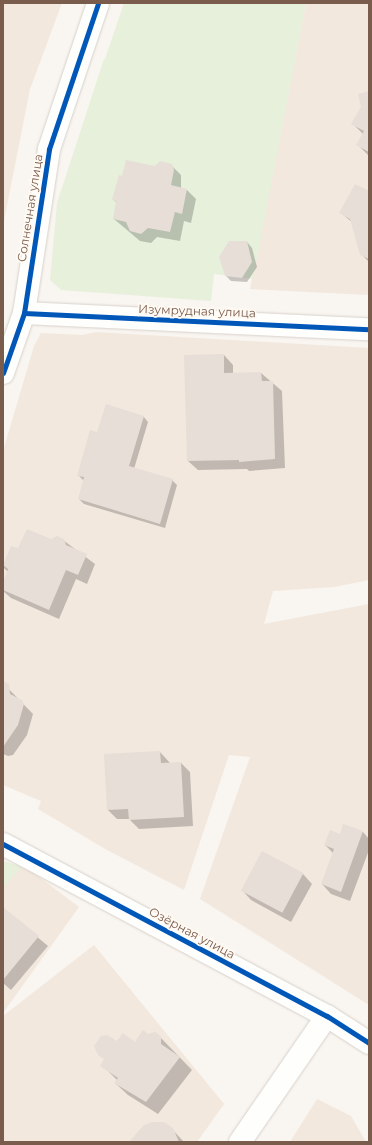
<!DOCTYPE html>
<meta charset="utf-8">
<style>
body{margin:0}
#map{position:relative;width:372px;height:1145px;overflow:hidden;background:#f9f5f0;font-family:Montserrat,sans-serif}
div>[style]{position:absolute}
.residential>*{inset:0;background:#f2e8de}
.green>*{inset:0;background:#e7f0db}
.shadow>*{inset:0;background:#0003}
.building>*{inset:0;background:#e6ded7;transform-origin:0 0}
.roads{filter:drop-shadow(0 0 1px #d7d1cb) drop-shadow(0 0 1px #d7d1cb)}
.minor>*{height:22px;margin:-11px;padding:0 11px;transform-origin:11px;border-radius:11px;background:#fefefd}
.cycleway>*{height:5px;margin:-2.5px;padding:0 2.5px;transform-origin:2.5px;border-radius:2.5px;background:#0057b8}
span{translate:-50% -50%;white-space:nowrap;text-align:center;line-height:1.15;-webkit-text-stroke:3.5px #fffaf3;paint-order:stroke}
.street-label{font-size:12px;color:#7a5c4d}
.frame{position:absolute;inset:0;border:4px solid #7a5c4d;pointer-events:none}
</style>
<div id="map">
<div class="residential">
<div style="clip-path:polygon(3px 3px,62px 3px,30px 89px,3px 226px)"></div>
<div style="clip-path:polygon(306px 3px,369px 3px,369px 295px,250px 289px)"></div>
<div style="clip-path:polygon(96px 332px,369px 348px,369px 580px,334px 587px,273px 591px,264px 624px,369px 604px,369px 1005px,200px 899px,250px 757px,229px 755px,184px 890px,107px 850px,38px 809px,41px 801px,3px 785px,3px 451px,34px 346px,41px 333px,82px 335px)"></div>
<div style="clip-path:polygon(3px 861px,30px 870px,79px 907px,3px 1013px)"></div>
<div style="clip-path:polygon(94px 945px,224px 1104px,197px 1142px,3px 1142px,3px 1016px)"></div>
<div style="clip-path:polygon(317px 1099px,351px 1116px,366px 1142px,290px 1142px)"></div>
</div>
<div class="green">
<div style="clip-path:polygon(124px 3px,306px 3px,253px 279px,214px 274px,211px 301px,61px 290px,50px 280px,57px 203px,104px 59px,111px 60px,105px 59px)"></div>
<div style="clip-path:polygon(3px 861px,22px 867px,3px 887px)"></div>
</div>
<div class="shadow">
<div style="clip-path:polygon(369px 92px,369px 156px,358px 145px,363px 134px,353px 124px)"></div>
<div style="clip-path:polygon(171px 165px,181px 175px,181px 189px,187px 190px,196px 199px,191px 223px,184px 221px,180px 241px,157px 237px,151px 243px,140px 241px,114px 219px,117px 203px,114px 200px,123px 177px,155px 167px)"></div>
<div style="clip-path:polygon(369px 192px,369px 262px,361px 254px,353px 223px,341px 213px)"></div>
<div style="clip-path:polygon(247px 242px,252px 248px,257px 267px,247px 282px,231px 281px,226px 276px)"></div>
<div style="clip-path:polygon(224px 355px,233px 365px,233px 374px,261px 373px,282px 391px,285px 468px,249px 471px,247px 469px,198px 470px,188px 461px)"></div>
<div style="clip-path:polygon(143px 416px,148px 422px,134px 469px,172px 480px,177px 485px,165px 528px,84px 504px,79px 499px,84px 481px,78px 475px,98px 434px)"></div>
<div style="clip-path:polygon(51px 540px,63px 540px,95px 564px,87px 584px,76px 579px,59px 619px,11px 598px,3px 591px,8px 572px,3px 567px,12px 547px,19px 550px)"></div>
<div style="clip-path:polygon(3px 683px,33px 714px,27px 735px,13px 755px,8px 756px,3px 754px)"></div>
<div style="clip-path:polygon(160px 752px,170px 763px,181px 763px,190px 772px,193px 826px,139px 829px,129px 819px,117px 819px,108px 810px,105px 755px)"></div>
<div style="clip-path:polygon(363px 832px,369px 839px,369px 850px,350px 901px,331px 894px,322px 884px,333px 853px,325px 845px,340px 835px)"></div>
<div style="clip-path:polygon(262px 852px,303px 874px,312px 884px,291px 922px,251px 900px,242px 890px)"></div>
<div style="clip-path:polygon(3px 908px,48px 946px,11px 990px,3px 983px)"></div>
<div style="clip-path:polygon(147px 1035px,160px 1037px,192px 1070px,158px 1114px,128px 1095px,115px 1083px,117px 1080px,102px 1065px,118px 1042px,135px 1043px)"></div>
<div style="clip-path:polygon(172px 1129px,184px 1142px,130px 1142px)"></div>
</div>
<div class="building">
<div style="clip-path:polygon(369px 91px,369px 152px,356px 145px,364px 131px,351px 124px,361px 107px,358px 94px)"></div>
<div style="clip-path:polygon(126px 160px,155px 166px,160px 161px,172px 164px,174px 170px,171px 185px,187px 189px,182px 214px,175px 212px,170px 232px,148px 228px,141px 234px,130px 231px,126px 222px,113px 219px,116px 201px,112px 200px,119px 175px,122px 176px)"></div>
<div style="clip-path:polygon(355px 184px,369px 191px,369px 259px,360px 255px,350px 219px,339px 213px)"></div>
<div style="clip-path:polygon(229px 241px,247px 241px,252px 262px,242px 278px,225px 276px,219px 257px)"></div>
<div style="clip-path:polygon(224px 354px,224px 373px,261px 372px,262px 381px,273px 381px,275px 459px,239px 462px,239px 460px,187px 461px,184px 355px)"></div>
<div style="clip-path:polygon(106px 404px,144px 416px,129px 466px,173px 479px,160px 524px,78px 499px,84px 477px,77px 476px,90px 430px,97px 432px)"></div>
<div style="clip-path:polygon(27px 529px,51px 539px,57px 536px,64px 539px,66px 545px,87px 554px,78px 575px,66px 570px,49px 610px,3px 590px,3px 582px,8px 569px,3px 565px,11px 546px,18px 548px)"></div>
<div style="clip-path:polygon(3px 681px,9px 684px,10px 694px,22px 700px,24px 704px,18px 725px,3px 747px)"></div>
<div style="clip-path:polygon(160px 751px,161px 763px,181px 762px,184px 817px,129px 820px,128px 809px,107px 810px,104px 754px)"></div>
<div style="clip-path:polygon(343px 824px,363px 831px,341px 892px,321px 884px,334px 849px,324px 845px,330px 830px,340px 834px)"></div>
<div style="left:262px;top:851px;width:47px;height:45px;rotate:28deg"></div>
<div style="clip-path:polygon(3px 907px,39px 936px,3px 980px)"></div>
<div style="clip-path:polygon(143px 1030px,148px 1034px,155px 1032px,161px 1036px,161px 1044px,180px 1057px,146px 1102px,114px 1083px,118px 1078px,100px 1066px,104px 1059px,98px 1055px,94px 1046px,101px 1036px,107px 1035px,117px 1041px,123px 1033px,135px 1042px)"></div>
<div style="clip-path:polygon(152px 1122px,164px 1122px,173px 1128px,179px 1142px,129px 1142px,144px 1125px)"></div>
</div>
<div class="roads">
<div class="minor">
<div style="left:24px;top:313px;width:345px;rotate:2.7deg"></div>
<div style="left:3px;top:373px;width:64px;rotate:-70.7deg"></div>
<div style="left:24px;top:313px;width:166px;rotate:-81.3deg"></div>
<div style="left:49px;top:149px;width:154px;rotate:-71.4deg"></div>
<div style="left:3px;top:844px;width:367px;rotate:28deg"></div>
<div style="left:327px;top:1016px;width:50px;rotate:32.7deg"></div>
<div style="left:240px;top:1142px;width:153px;rotate:-55.4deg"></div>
</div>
</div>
<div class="cycleway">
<div style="left:24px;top:313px;width:345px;rotate:2.7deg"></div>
<div style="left:3px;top:373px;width:64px;rotate:-70.7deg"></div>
<div style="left:24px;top:313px;width:166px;rotate:-81.3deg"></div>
<div style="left:49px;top:149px;width:154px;rotate:-71.4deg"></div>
<div style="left:3px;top:844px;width:367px;rotate:28deg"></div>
<div style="left:327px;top:1016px;width:50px;rotate:32.7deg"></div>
</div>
<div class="street-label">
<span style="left:30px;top:208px;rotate:-81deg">Солнечная улица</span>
<span style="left:197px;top:311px;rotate:2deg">Изумрудная улица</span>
<span style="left:192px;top:933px;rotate:28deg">Озёрная улица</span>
</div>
<div class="frame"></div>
</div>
